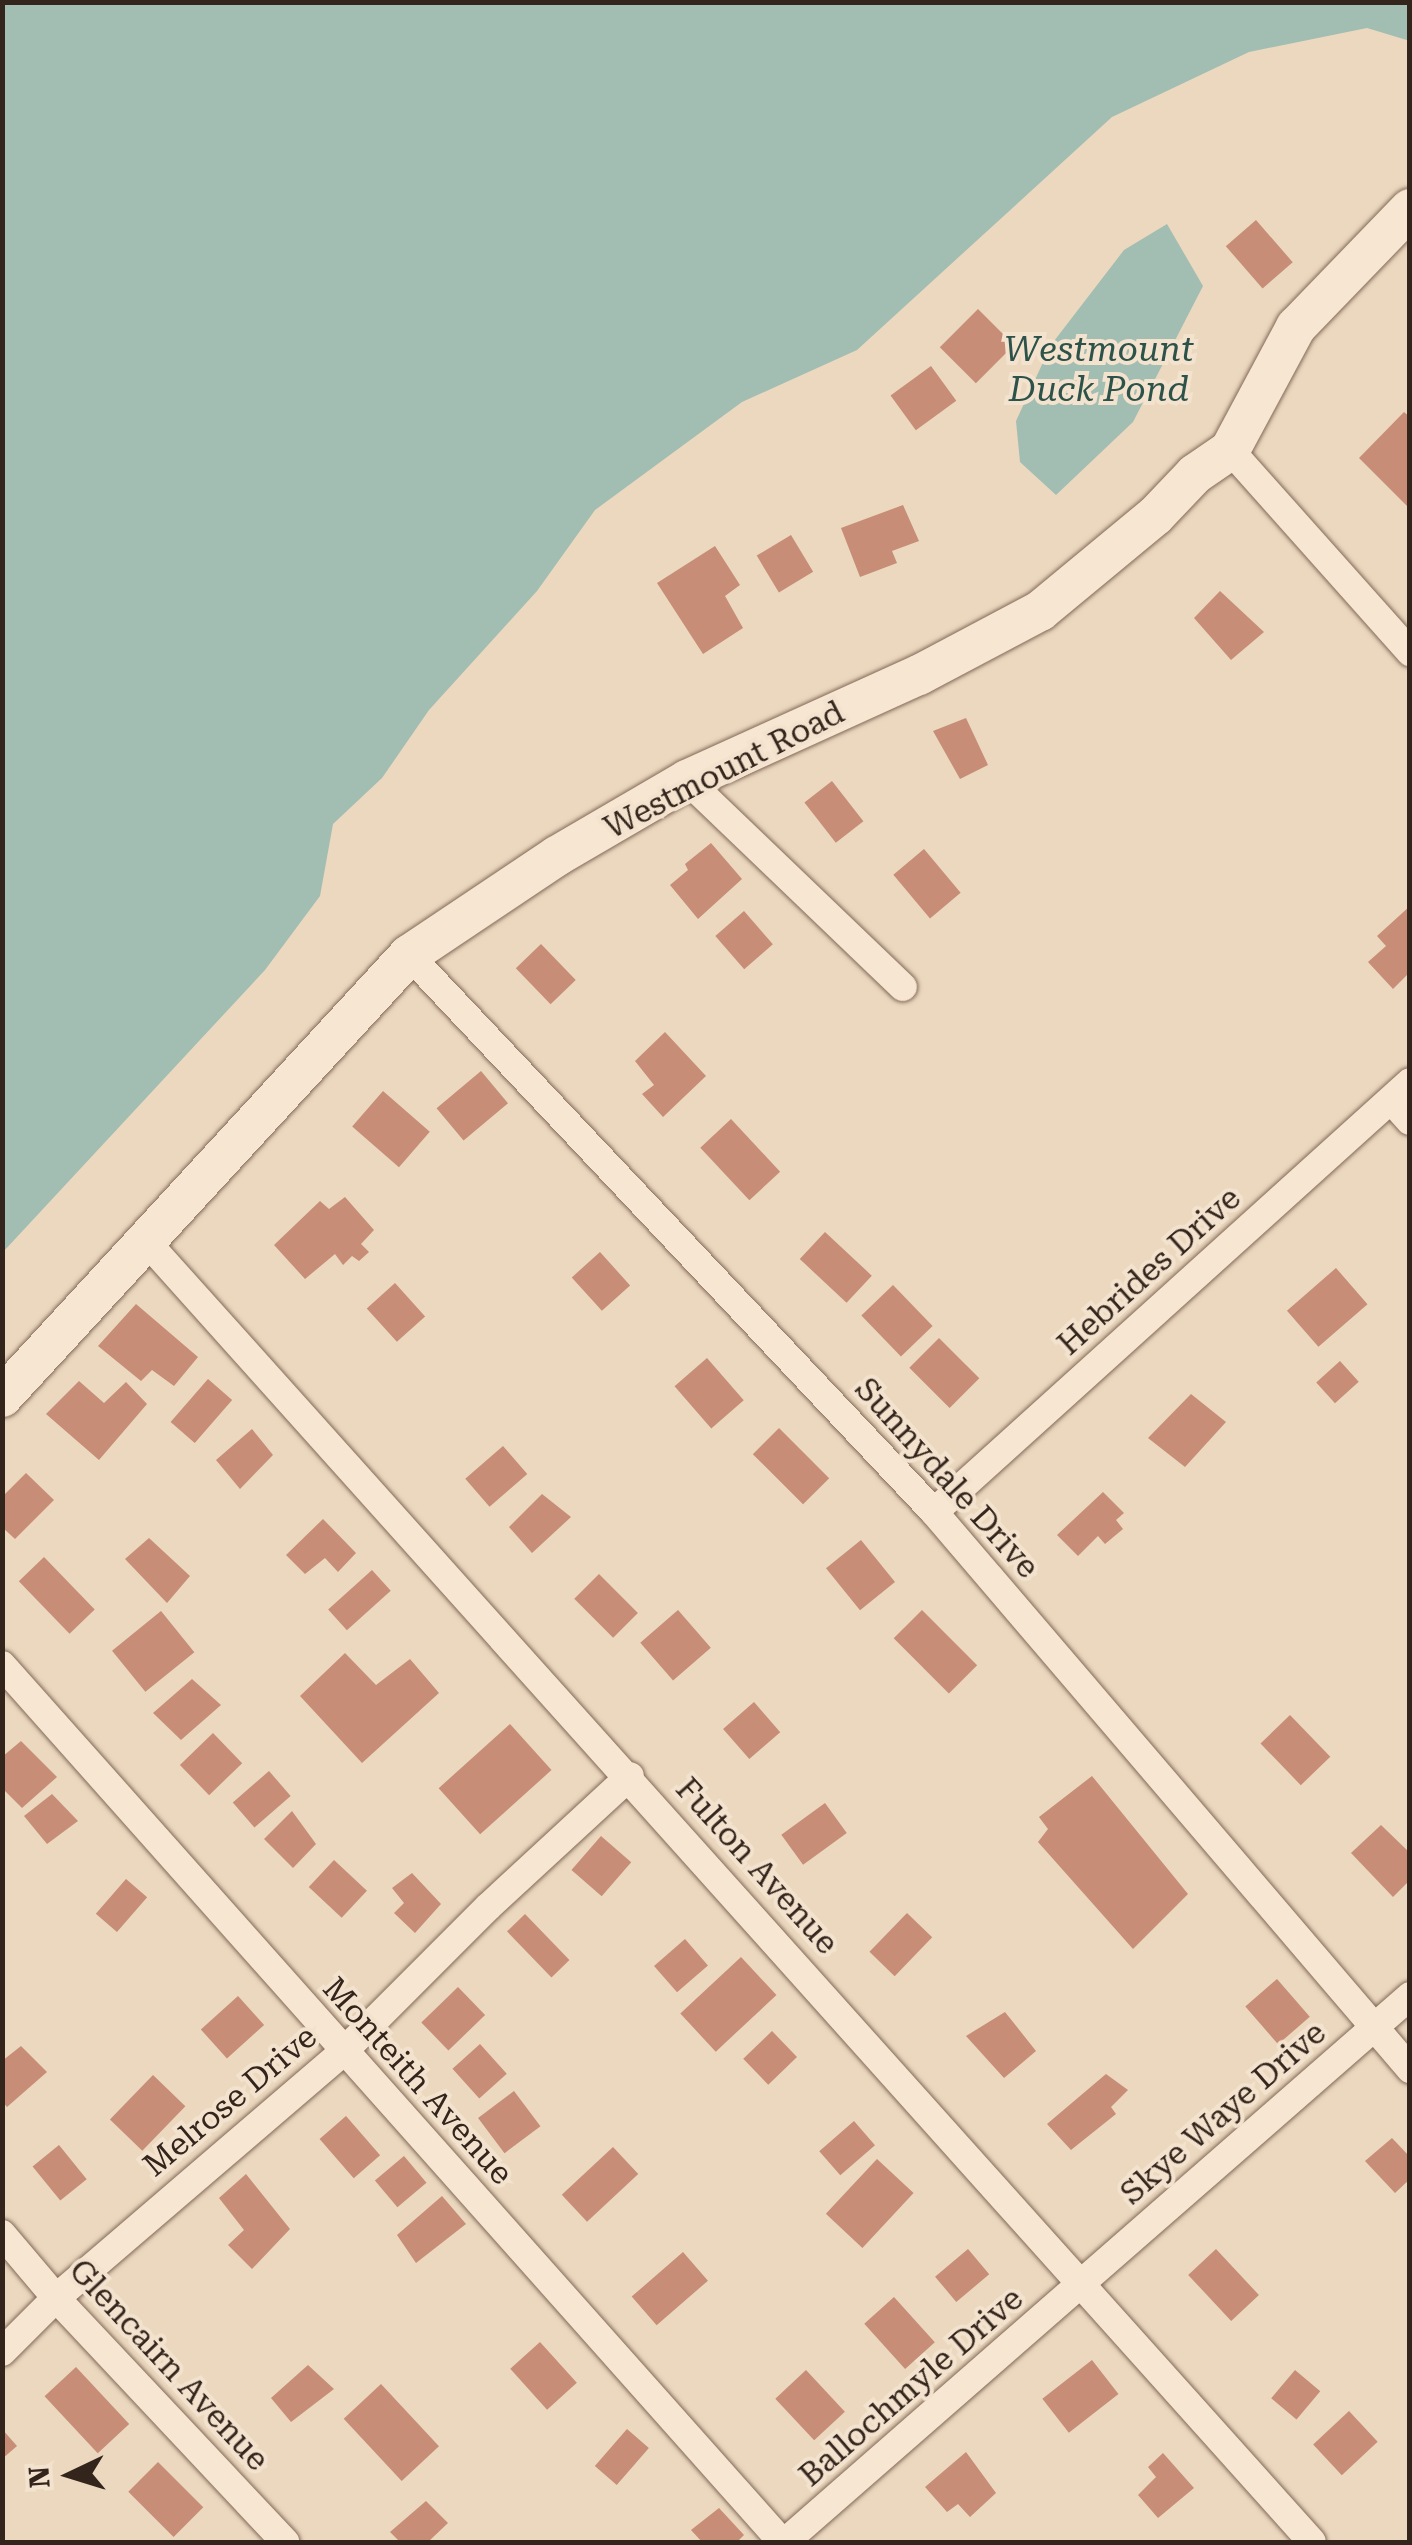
<!DOCTYPE html>
<style>
body{margin:0}
#map{position:relative;width:1412px;height:2545px;overflow:hidden;background:#ebd8bf;font-family:"Roboto Serif",serif}
div>[style]{position:absolute}
.water>*{inset:0;background:#a2bdb1}
.building>*{inset:0;background:#c78d76;transform-origin:0 0}
.roads{filter:drop-shadow(0 0 2px #826958) drop-shadow(0 0 2px #826958)}
.minor>*{height:28px;margin:-14px;padding:0 14px;transform-origin:14px;border-radius:14px;background:#f7e6d1}
.secondary>*{height:40px;margin:-20px;padding:0 20px;transform-origin:20px;border-radius:20px;background:#f7e6d1}
span{translate:-50% -50%;white-space:nowrap;text-align:center;line-height:1.15;-webkit-text-stroke:8px #f3e3ce;paint-order:stroke}
.street-label{font-size:32px;color:#33241c}
.water-label{font-size:35px;color:#2c524a;font-style:italic}
.frame{position:absolute;inset:0;border:5px solid #33241c;pointer-events:none}
.north{position:absolute;left:20px;top:2425px;width:100px;height:100px;-webkit-text-stroke:8px #f3e3ce;paint-order:stroke;rotate:266deg;font-size:28px;font-weight:700;line-height:40px;text-align:center;color:#33241c}
.north::after{content:'';display:block;margin:auto;width:35px;height:45px;background:#33241c;clip-path:polygon(50% 0,100% 100%,50% 72%,0 100%)}
</style>
<div id="map">
<div class="water">
<div style="clip-path:polygon(3px 2px,1409px 2px,1410px 41px,1367px 28px,1249px 52px,1112px 117px,857px 350px,742px 402px,595px 510px,537px 591px,429px 710px,382px 778px,333px 824px,320px 896px,265px 970px,3px 1252px)"></div>
<div style="clip-path:polygon(1167px 224px,1203px 286px,1133px 422px,1056px 495px,1020px 462px,1016px 421px,1051px 345px,1124px 250px)"></div>
</div>
<div class="building">
<div style="left:1256px;top:220px;width:56px;height:40px;rotate:49deg"></div>
<div style="left:978px;top:309px;width:51px;height:54px;rotate:45deg"></div>
<div style="left:931px;top:366px;width:43px;height:50px;rotate:54deg"></div>
<div style="clip-path:polygon(1404px 412px,1410px 417px,1410px 509px,1359px 458px)"></div>
<div style="clip-path:polygon(903px 505px,919px 541px,892px 551px,897px 563px,860px 577px,841px 528px)"></div>
<div style="left:791px;top:535px;width:43px;height:40px;rotate:59deg"></div>
<div style="clip-path:polygon(715px 546px,740px 585px,725px 596px,743px 628px,703px 654px,657px 583px)"></div>
<div style="clip-path:polygon(1220px 591px,1264px 632px,1231px 660px,1194px 618px)"></div>
<div style="clip-path:polygon(966px 718px,988px 765px,960px 779px,933px 731px)"></div>
<div style="left:832px;top:781px;width:51px;height:35px;rotate:52deg"></div>
<div style="clip-path:polygon(711px 843px,742px 879px,698px 919px,670px 885px,688px 870px,685px 864px)"></div>
<div style="left:924px;top:849px;width:57px;height:40px;rotate:50deg"></div>
<div style="clip-path:polygon(1410px 906px,1410px 972px,1393px 989px,1368px 962px,1386px 946px,1377px 936px)"></div>
<div style="left:744px;top:911px;width:44px;height:38px;rotate:49deg"></div>
<div style="left:541px;top:944px;width:50px;height:35px;rotate:46deg"></div>
<div style="clip-path:polygon(665px 1032px,706px 1076px,663px 1117px,642px 1094px,654px 1085px,635px 1061px)"></div>
<div style="left:481px;top:1071px;width:42px;height:58px;rotate:50deg"></div>
<div style="left:383px;top:1091px;width:62px;height:47px;rotate:41deg"></div>
<div style="left:731px;top:1119px;width:72px;height:42px;rotate:47deg"></div>
<div style="clip-path:polygon(345px 1197px,374px 1230px,361px 1244px,369px 1252px,359px 1261px,352px 1256px,343px 1265px,335px 1254px,305px 1279px,274px 1245px,320px 1201px,329px 1209px)"></div>
<div style="left:825px;top:1232px;width:64px;height:37px;rotate:43deg"></div>
<div style="left:600px;top:1252px;width:45px;height:38px;rotate:48deg"></div>
<div style="left:1336px;top:1268px;width:48px;height:65px;rotate:49deg"></div>
<div style="left:395px;top:1283px;width:45px;height:38px;rotate:48deg"></div>
<div style="left:893px;top:1285px;width:57px;height:44px;rotate:46deg"></div>
<div style="clip-path:polygon(136px 1304px,198px 1357px,174px 1386px,152px 1370px,141px 1381px,98px 1346px)"></div>
<div style="left:939px;top:1338px;width:57px;height:42px;rotate:45deg"></div>
<div style="left:707px;top:1358px;width:56px;height:43px;rotate:49deg"></div>
<div style="left:1340px;top:1361px;width:28px;height:32px;rotate:48deg"></div>
<div style="left:208px;top:1379px;width:32px;height:57px;rotate:41deg"></div>
<div style="clip-path:polygon(79px 1381px,104px 1403px,126px 1382px,147px 1404px,99px 1460px,46px 1414px)"></div>
<div style="clip-path:polygon(1191px 1394px,1226px 1422px,1185px 1467px,1148px 1438px)"></div>
<div style="left:779px;top:1428px;width:71px;height:37px;rotate:45deg"></div>
<div style="clip-path:polygon(252px 1429px,273px 1455px,240px 1489px,216px 1460px)"></div>
<div style="left:503px;top:1446px;width:37px;height:50px;rotate:49deg"></div>
<div style="clip-path:polygon(26px 1473px,54px 1500px,15px 1539px,2px 1527px,2px 1497px)"></div>
<div style="clip-path:polygon(1103px 1492px,1124px 1513px,1116px 1520px,1123px 1529px,1105px 1544px,1098px 1536px,1078px 1556px,1057px 1535px)"></div>
<div style="clip-path:polygon(542px 1494px,571px 1517px,532px 1553px,509px 1527px)"></div>
<div style="clip-path:polygon(323px 1519px,356px 1553px,338px 1572px,325px 1558px,305px 1574px,286px 1555px)"></div>
<div style="clip-path:polygon(149px 1538px,190px 1576px,167px 1603px,125px 1559px)"></div>
<div style="left:861px;top:1540px;width:54px;height:45px;rotate:51deg"></div>
<div style="left:44px;top:1557px;width:73px;height:35px;rotate:46deg"></div>
<div style="left:372px;top:1570px;width:28px;height:59px;rotate:48deg"></div>
<div style="left:599px;top:1574px;width:55px;height:35px;rotate:45deg"></div>
<div style="left:678px;top:1610px;width:50px;height:50px;rotate:49deg"></div>
<div style="left:922px;top:1610px;width:78px;height:40px;rotate:45deg"></div>
<div style="left:161px;top:1611px;width:53px;height:63px;rotate:51deg"></div>
<div style="clip-path:polygon(345px 1653px,376px 1685px,410px 1659px,439px 1693px,362px 1763px,300px 1696px)"></div>
<div style="clip-path:polygon(192px 1679px,221px 1705px,181px 1740px,153px 1713px)"></div>
<div style="left:754px;top:1702px;width:40px;height:41px;rotate:49deg"></div>
<div style="left:1290px;top:1715px;width:58px;height:41px;rotate:46deg"></div>
<div style="left:510px;top:1724px;width:62px;height:96px;rotate:48deg"></div>
<div style="left:213px;top:1733px;width:42px;height:46px;rotate:46deg"></div>
<div style="clip-path:polygon(21px 1741px,57px 1777px,22px 1808px,2px 1788px,2px 1757px)"></div>
<div style="left:269px;top:1771px;width:33px;height:48px;rotate:49deg"></div>
<div style="clip-path:polygon(1092px 1776px,1188px 1894px,1133px 1949px,1038px 1842px,1048px 1829px,1039px 1817px)"></div>
<div style="clip-path:polygon(52px 1794px,78px 1821px,47px 1844px,24px 1816px)"></div>
<div style="left:825px;top:1803px;width:37px;height:54px;rotate:54deg"></div>
<div style="clip-path:polygon(292px 1811px,316px 1844px,293px 1868px,264px 1839px)"></div>
<div style="clip-path:polygon(1381px 1825px,1410px 1853px,1410px 1880px,1393px 1897px,1351px 1853px)"></div>
<div style="left:601px;top:1836px;width:40px;height:45px;rotate:41deg"></div>
<div style="left:334px;top:1860px;width:45px;height:37px;rotate:43deg"></div>
<div style="clip-path:polygon(412px 1873px,441px 1904px,415px 1933px,394px 1913px,404px 1903px,392px 1888px)"></div>
<div style="left:126px;top:1879px;width:28px;height:46px;rotate:41deg"></div>
<div style="left:907px;top:1913px;width:35px;height:54px;rotate:44deg"></div>
<div style="left:525px;top:1914px;width:64px;height:25px;rotate:46deg"></div>
<div style="left:685px;top:1939px;width:35px;height:41px;rotate:49deg"></div>
<div style="left:741px;top:1957px;width:52px;height:83px;rotate:47deg"></div>
<div style="left:1277px;top:1979px;width:50px;height:42px;rotate:49deg"></div>
<div style="left:458px;top:1987px;width:39px;height:51px;rotate:46deg"></div>
<div style="left:238px;top:1996px;width:39px;height:50px;rotate:48deg"></div>
<div style="clip-path:polygon(1005px 2012px,1036px 2051px,1004px 2078px,966px 2036px)"></div>
<div style="left:772px;top:2031px;width:36px;height:40px;rotate:46deg"></div>
<div style="left:480px;top:2044px;width:40px;height:37px;rotate:48deg"></div>
<div style="clip-path:polygon(21px 2046px,47px 2072px,7px 2107px,2px 2101px,2px 2061px)"></div>
<div style="clip-path:polygon(1106px 2074px,1128px 2090px,1111px 2107px,1116px 2114px,1071px 2150px,1047px 2124px)"></div>
<div style="left:153px;top:2075px;width:45px;height:62px;rotate:44deg"></div>
<div style="left:514px;top:2091px;width:44px;height:45px;rotate:53deg"></div>
<div style="left:346px;top:2116px;width:52px;height:35px;rotate:49deg"></div>
<div style="left:854px;top:2121px;width:32px;height:46px;rotate:49deg"></div>
<div style="clip-path:polygon(1392px 2138px,1410px 2157px,1410px 2179px,1395px 2193px,1365px 2161px)"></div>
<div style="left:59px;top:2145px;width:44px;height:34px;rotate:51deg"></div>
<div style="left:613px;top:2147px;width:37px;height:70px;rotate:47deg"></div>
<div style="left:404px;top:2156px;width:35px;height:38px;rotate:50deg"></div>
<div style="left:877px;top:2159px;width:50px;height:75px;rotate:43deg"></div>
<div style="clip-path:polygon(246px 2174px,290px 2229px,252px 2269px,228px 2245px,244px 2230px,219px 2198px)"></div>
<div style="clip-path:polygon(442px 2196px,466px 2224px,416px 2263px,397px 2235px)"></div>
<div style="left:968px;top:2249px;width:33px;height:43px;rotate:50deg"></div>
<div style="left:1216px;top:2249px;width:63px;height:38px;rotate:47deg"></div>
<div style="left:683px;top:2252px;width:38px;height:68px;rotate:49deg"></div>
<div style="left:894px;top:2297px;width:61px;height:40px;rotate:48deg"></div>
<div style="left:540px;top:2342px;width:55px;height:40px;rotate:48deg"></div>
<div style="left:1092px;top:2360px;width:43px;height:63px;rotate:52deg"></div>
<div style="clip-path:polygon(308px 2365px,334px 2389px,291px 2422px,271px 2398px)"></div>
<div style="left:76px;top:2367px;width:78px;height:43px;rotate:47deg"></div>
<div style="left:806px;top:2370px;width:57px;height:42px;rotate:47deg"></div>
<div style="left:1295px;top:2370px;width:33px;height:37px;rotate:40deg"></div>
<div style="left:381px;top:2384px;width:85px;height:51px;rotate:47deg"></div>
<div style="left:1349px;top:2411px;width:42px;height:49px;rotate:47deg"></div>
<div style="clip-path:polygon(2px 2429px,17px 2446px,2px 2459px)"></div>
<div style="left:627px;top:2429px;width:29px;height:49px;rotate:41deg"></div>
<div style="clip-path:polygon(966px 2452px,996px 2493px,970px 2517px,958px 2504px,947px 2512px,925px 2487px)"></div>
<div style="clip-path:polygon(1163px 2453px,1194px 2488px,1158px 2518px,1138px 2495px,1156px 2477px,1148px 2467px)"></div>
<div style="left:158px;top:2462px;width:64px;height:42px;rotate:45deg"></div>
<div style="clip-path:polygon(426px 2501px,448px 2523px,428px 2542px,400px 2542px,390px 2532px)"></div>
<div style="clip-path:polygon(719px 2508px,744px 2535px,737px 2542px,702px 2542px,691px 2530px)"></div>
</div>
<div class="roads">
<div class="minor">
<div style="left:1230px;top:450px;width:271px;rotate:48.3deg"></div>
<div style="left:687px;top:780px;width:299px;rotate:43.8deg"></div>
<div style="left:409px;top:955px;width:765px;rotate:46.69deg"></div>
<div style="left:934px;top:1512px;width:733px;rotate:49.48deg"></div>
<div style="left:1391px;top:1100px;width:28px;rotate:48deg"></div>
<div style="left:145px;top:1240px;width:1748px;rotate:48.13deg"></div>
<div style="left:934px;top:1512px;width:641px;rotate:-42.09deg"></div>
<div style="left:2px;top:1665px;width:1174px;rotate:48.35deg"></div>
<div style="left:2px;top:2234px;width:84px;rotate:49.8deg"></div>
<div style="left:56px;top:2298px;width:335px;rotate:46.8deg"></div>
<div style="left:2px;top:2352px;width:76px;rotate:-45deg"></div>
<div style="left:56px;top:2298px;width:379px;rotate:-40.6deg"></div>
<div style="left:344px;top:2051px;width:204px;rotate:-45deg"></div>
<div style="left:488px;top:1907px;width:193px;rotate:-42.7deg"></div>
<div style="left:785px;top:2542px;width:830px;rotate:-41.14deg"></div>
</div>
<div class="secondary">
<div style="left:2px;top:1397px;width:601px;rotate:-47.36deg"></div>
<div style="left:409px;top:955px;width:178px;rotate:-33.8deg"></div>
<div style="left:557px;top:856px;width:151px;rotate:-30.3deg"></div>
<div style="left:687px;top:780px;width:255px;rotate:-24.4deg"></div>
<div style="left:919px;top:675px;width:137px;rotate:-27.9deg"></div>
<div style="left:1040px;top:611px;width:149px;rotate:-39.6deg"></div>
<div style="left:1155px;top:516px;width:58px;rotate:-46.4deg"></div>
<div style="left:1195px;top:474px;width:42px;rotate:-34.4deg"></div>
<div style="left:1230px;top:450px;width:140px;rotate:-61.8deg"></div>
<div style="left:1296px;top:327px;width:164px;rotate:-46deg"></div>
</div>
</div>
<div class="street-label">
<span style="left:724px;top:770px;rotate:-27deg">Westmount Road</span>
<span style="left:1149px;top:1271px;rotate:-42deg">Hebrides Drive</span>
<span style="left:947px;top:1478px;rotate:48deg">Sunnydale Drive</span>
<span style="left:757px;top:1866px;rotate:48deg">Fulton Avenue</span>
<span style="left:418px;top:2081px;rotate:48deg">Monteith Avenue</span>
<span style="left:230px;top:2101px;rotate:-40deg">Melrose Drive</span>
<span style="left:1223px;top:2113px;rotate:-41deg">Skye Waye Drive</span>
<span style="left:169px;top:2365px;rotate:47deg">Glencairn Avenue</span>
<span style="left:911px;top:2387px;rotate:-41deg">Ballochmyle Drive</span>
</div>
<div class="water-label">
<span style="left:1099px;top:370px">Westmount<br>Duck Pond</span>
</div>
<div class="frame"></div>
<div class="north">N</div>
</div>
